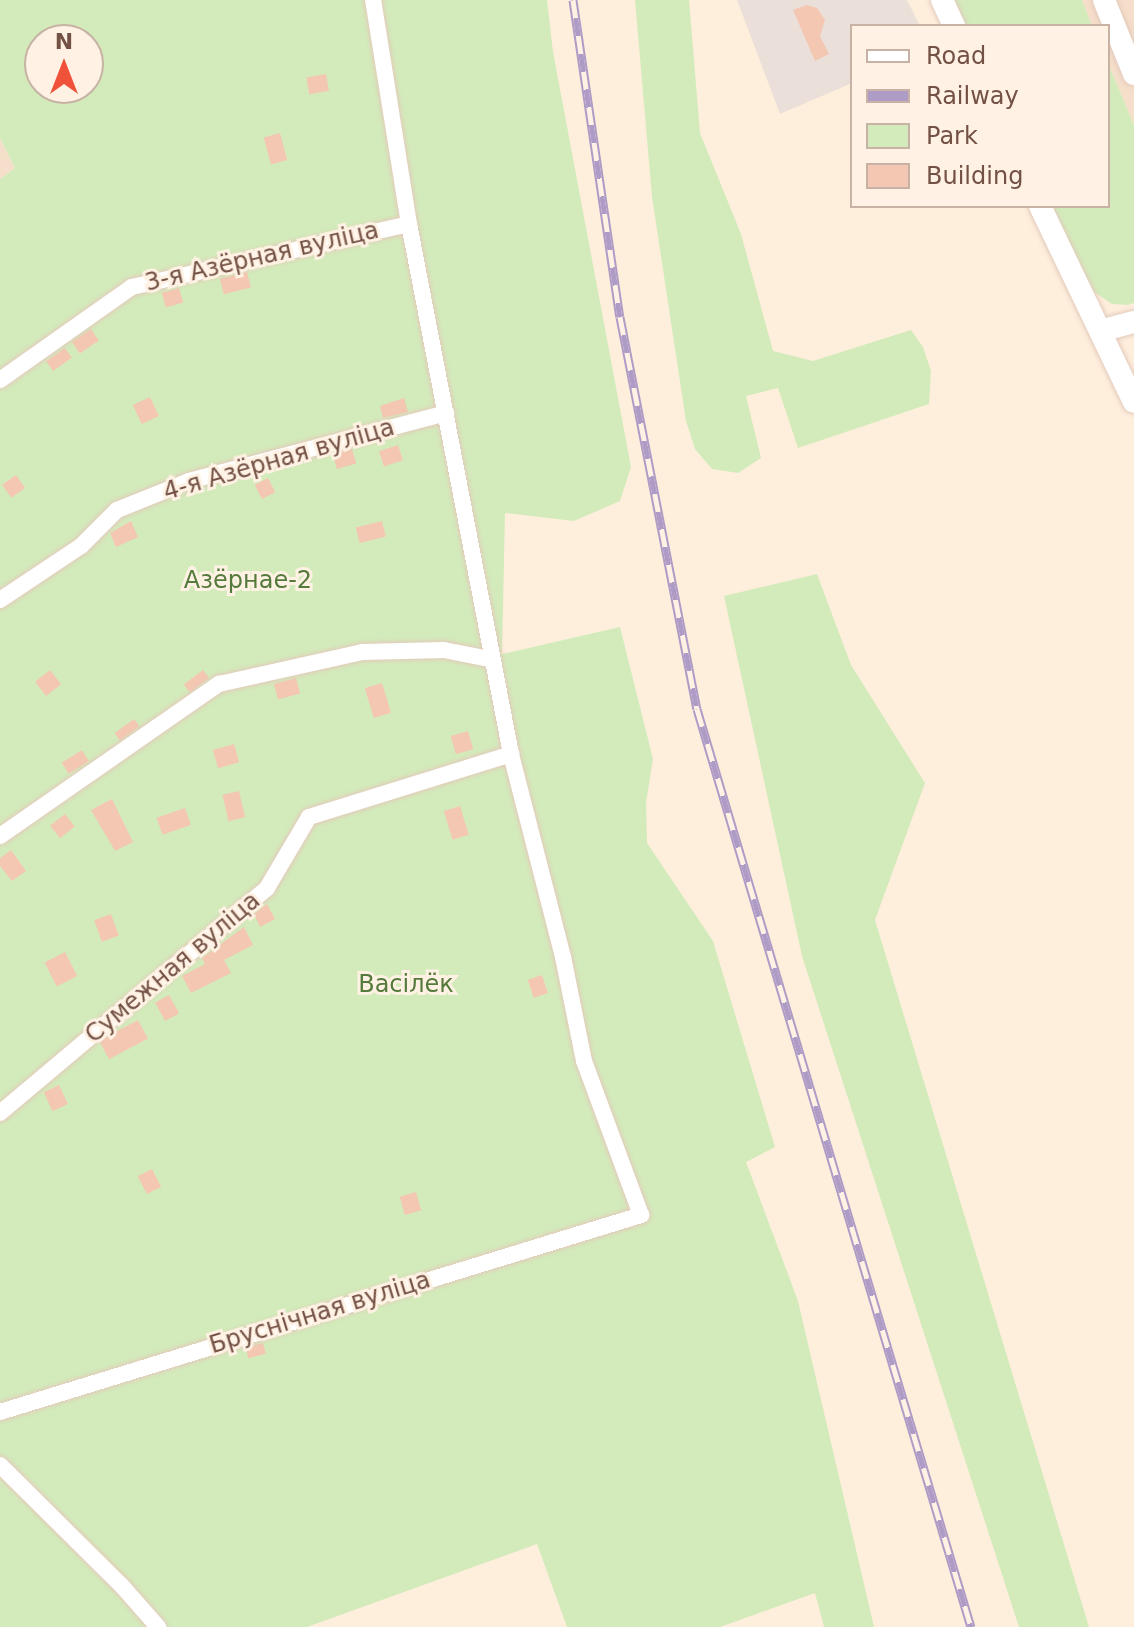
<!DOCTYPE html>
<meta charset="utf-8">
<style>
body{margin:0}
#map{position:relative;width:1134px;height:1627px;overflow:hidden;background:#feeedc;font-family:"DejaVu Sans",sans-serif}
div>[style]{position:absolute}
.residential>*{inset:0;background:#f5deca}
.industrial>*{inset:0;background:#eae0d9}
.green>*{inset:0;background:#d3ebbb}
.building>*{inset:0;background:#f4c7b2;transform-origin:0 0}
.roads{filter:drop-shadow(0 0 2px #e3cabb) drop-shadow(0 0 2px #e3cabb)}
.street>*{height:16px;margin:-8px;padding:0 8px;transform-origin:8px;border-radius:8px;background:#fff}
.secondary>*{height:22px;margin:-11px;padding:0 11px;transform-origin:11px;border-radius:11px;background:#fff}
.rail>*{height:9px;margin-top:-4.5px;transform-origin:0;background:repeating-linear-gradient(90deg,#fff2e4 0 18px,#af9cc6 0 36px);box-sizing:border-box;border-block:2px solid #af9cc6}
span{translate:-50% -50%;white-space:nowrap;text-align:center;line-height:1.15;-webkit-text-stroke:6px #fff2e4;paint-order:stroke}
.street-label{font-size:24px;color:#735144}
.park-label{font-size:24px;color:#547a3c}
.legend{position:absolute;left:850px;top:24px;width:260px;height:184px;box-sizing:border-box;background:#fff2e4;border:2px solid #c7b2a4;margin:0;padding:10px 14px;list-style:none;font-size:24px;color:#735144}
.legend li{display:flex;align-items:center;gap:16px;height:40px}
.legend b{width:40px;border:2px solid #c7b2a4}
.north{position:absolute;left:24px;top:24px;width:80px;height:80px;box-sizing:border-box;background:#fff2e4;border:2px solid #c7b2a4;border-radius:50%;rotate:0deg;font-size:22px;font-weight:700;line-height:32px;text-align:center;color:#735144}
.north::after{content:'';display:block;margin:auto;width:28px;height:36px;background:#f05239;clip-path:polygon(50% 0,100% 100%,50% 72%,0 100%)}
</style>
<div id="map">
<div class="residential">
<div style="clip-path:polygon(1082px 0,1134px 0,1134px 125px,1108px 63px,1108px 26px,1092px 26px)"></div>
<div style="clip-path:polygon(0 138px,15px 168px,0 179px)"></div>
</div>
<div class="industrial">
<div style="clip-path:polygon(737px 0,907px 0,920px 26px,852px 26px,852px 83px,780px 114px)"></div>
</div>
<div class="green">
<div style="clip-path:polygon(evenodd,0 0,547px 0,553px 52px,631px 467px,620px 501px,574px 521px,505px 513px,502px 654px,620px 627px,653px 759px,646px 803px,647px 843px,713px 941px,775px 1147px,746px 1162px,798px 1301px,874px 1627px,824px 1627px,815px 1593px,720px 1627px,567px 1627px,537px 1544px,307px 1627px,0 1627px,0 179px,15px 168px,0 138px,0 0,40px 40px,88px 40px,88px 88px,40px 88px,40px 40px)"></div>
<div style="clip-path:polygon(635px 0,689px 0,700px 133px,741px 234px,773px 351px,813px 361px,911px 330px,923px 347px,931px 371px,929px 404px,798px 448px,778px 388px,746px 396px,761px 458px,738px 473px,712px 469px,695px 449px,686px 421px,652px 197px)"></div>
<div style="clip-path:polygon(951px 0,1082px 0,1092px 26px,964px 26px)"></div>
<div style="clip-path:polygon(1108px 63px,1134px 125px,1134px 303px,1128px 305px,1112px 304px,1094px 292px,1051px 206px,1108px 206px)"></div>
<div style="clip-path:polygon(817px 574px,851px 665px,925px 783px,875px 920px,1089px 1627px,1019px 1627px,802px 956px,724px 596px)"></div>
</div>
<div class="building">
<div style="clip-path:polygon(807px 5px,817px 8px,825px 20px,820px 36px,829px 54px,815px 61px,793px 10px)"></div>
<div style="left:326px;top:74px;width:17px;height:20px;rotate:80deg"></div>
<div style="left:280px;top:133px;width:28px;height:17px;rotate:75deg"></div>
<div style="left:247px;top:272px;width:16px;height:28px;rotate:76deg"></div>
<div style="left:179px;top:288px;width:15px;height:18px;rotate:74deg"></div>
<div style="left:91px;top:329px;width:14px;height:23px;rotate:56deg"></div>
<div style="left:65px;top:348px;width:12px;height:23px;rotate:55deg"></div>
<div style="left:150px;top:397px;width:21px;height:19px;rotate:65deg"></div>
<div style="clip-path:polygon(404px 398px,408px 412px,383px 418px,380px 406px)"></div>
<div style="left:398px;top:445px;width:16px;height:20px;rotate:72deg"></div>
<div style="left:352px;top:449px;width:15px;height:20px;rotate:74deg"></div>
<div style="left:16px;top:475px;width:16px;height:17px;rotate:55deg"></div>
<div style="left:268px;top:478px;width:16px;height:15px;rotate:63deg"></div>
<div style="clip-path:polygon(131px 521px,138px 537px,116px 547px,110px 533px)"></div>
<div style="left:382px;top:521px;width:16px;height:27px;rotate:76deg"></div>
<div style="left:50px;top:670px;width:18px;height:19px;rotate:52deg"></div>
<div style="left:203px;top:670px;width:10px;height:24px;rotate:53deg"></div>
<div style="left:296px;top:678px;width:16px;height:23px;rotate:75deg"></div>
<div style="left:382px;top:683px;width:31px;height:18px;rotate:73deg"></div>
<div style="left:134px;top:719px;width:9px;height:24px;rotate:54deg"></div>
<div style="left:468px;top:731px;width:19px;height:18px;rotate:74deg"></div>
<div style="left:234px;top:744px;width:19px;height:22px;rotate:74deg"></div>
<div style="left:82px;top:750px;width:13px;height:24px;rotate:58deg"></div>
<div style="left:239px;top:791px;width:27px;height:17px;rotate:77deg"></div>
<div style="clip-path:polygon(112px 799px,133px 842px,115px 851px,91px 810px)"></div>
<div style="left:460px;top:806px;width:30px;height:17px;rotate:73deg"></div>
<div style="left:185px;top:808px;width:18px;height:30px;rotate:71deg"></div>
<div style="left:65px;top:814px;width:16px;height:19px;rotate:52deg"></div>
<div style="clip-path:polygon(11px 850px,26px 871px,12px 881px,0 866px,0 858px)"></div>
<div style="clip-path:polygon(267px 904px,275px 919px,260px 927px,254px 914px)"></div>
<div style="left:111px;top:914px;width:23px;height:18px;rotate:70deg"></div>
<div style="clip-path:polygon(244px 927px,253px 945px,224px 960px,231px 973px,191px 993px,182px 976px,205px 964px,202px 958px)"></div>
<div style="left:65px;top:952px;width:27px;height:23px;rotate:63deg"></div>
<div style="left:542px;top:975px;width:19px;height:15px;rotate:72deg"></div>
<div style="left:169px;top:995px;width:21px;height:16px;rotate:61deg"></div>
<div style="left:138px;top:1020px;width:21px;height:44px;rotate:62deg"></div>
<div style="left:59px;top:1085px;width:21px;height:17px;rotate:65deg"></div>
<div style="left:152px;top:1169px;width:20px;height:16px;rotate:63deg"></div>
<div style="left:416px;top:1192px;width:19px;height:17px;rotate:74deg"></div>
<div style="left:263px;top:1343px;width:11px;height:18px;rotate:75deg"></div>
</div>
<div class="roads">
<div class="street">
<div style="left:0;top:380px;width:161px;rotate:-35.2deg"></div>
<div style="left:132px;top:287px;width:284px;rotate:-12.8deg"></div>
<div style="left:0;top:600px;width:97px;rotate:-33.7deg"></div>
<div style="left:81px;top:546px;width:51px;rotate:-45deg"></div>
<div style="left:117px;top:510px;width:78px;rotate:-21.9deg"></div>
<div style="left:189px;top:481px;width:266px;rotate:-14.8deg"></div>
<div style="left:0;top:836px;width:267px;rotate:-34.8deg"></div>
<div style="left:219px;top:684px;width:147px;rotate:-12.6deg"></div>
<div style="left:362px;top:652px;width:82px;rotate:-1.4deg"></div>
<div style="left:444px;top:650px;width:47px;rotate:11.1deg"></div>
<div style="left:0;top:1113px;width:349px;rotate:-40.1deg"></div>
<div style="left:267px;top:888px;width:82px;rotate:-59.4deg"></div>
<div style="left:309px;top:817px;width:212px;rotate:-17.3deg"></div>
<div style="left:0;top:1412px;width:671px;rotate:-17.08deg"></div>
<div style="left:641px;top:1215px;width:164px;rotate:-110.3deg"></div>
<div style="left:584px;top:1061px;width:106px;rotate:-101.4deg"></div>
<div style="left:563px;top:957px;width:210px;rotate:-104.4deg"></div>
<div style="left:511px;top:754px;width:540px;rotate:-100.89deg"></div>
<div style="left:409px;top:224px;width:227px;rotate:-99.1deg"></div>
<div style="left:0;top:1465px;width:172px;rotate:44.8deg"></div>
<div style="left:122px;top:1586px;width:55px;rotate:48.7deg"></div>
</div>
<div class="secondary">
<div style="left:942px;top:0;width:29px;rotate:65deg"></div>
<div style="left:1104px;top:0;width:80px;rotate:67.9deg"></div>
<div style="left:1040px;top:206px;width:217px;rotate:64.4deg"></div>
<div style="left:1100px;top:331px;width:35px;rotate:-15deg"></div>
</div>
</div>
<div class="rail">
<div style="left:573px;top:0;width:320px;rotate:81.6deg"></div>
<div style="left:620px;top:317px;width:399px;rotate:78.9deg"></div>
<div style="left:697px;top:709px;width:958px;rotate:73.38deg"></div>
</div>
<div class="street-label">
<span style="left:262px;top:257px;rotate:-13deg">3-я Азёрная вуліца</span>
<span style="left:279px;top:460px;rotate:-16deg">4-я Азёрная вуліца</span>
<span style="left:173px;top:968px;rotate:-40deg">Сумежная вуліца</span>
<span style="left:320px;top:1313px;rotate:-17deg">Бруснічная вуліца</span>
</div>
<div class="park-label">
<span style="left:248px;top:581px">Азёрнае-2</span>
<span style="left:406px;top:985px">Васілёк</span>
</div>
<ul class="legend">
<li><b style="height:10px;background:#fff"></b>Road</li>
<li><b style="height:10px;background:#af9cc6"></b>Railway</li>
<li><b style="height:22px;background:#d3ebbb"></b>Park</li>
<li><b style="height:22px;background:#f4c7b2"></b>Building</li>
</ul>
<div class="north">N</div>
</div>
